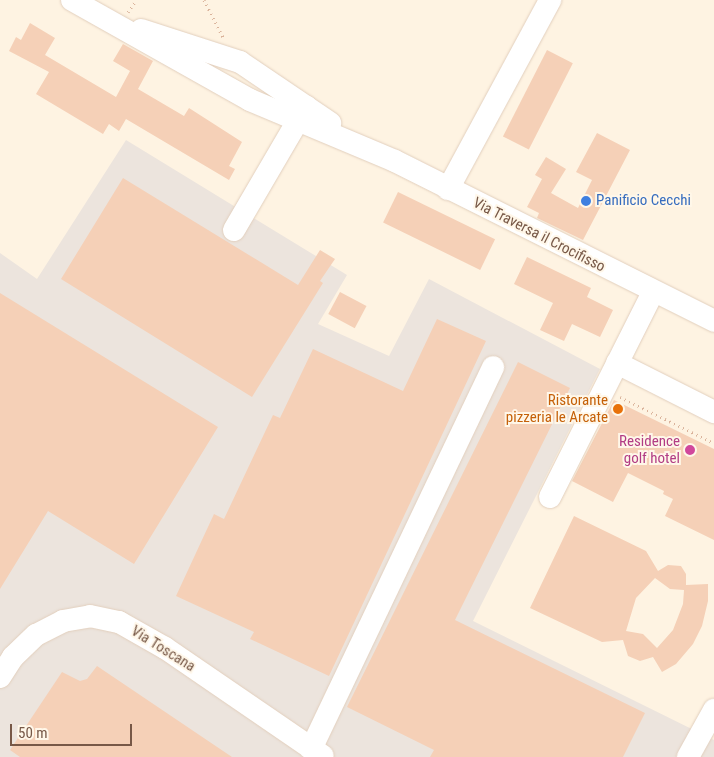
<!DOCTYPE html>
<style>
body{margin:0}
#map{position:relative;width:714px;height:757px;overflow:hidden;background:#fef3e2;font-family:"Roboto Condensed",sans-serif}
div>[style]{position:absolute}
.industrial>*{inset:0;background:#ece4dd}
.building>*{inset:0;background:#f5d0b7;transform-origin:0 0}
.path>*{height:3px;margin-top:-1.5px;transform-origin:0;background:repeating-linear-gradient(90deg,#dab39b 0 1px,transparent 0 5px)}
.roads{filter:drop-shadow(0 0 1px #e2cfbd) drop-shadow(0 0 1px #e2cfbd)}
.minor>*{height:22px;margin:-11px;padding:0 11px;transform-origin:11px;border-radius:11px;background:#fff}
.dots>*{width:14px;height:14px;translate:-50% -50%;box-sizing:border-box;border:2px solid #fff7e9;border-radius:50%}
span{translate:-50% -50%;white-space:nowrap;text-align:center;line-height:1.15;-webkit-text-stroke:4px #fff7e9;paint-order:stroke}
.shop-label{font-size:15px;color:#366cbe}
.left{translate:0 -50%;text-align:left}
.street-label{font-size:15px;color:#775847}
.food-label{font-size:15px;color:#c56008}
.right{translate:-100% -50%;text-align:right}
.hotel-label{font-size:15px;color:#b23c85}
.scale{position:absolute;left:10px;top:724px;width:122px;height:22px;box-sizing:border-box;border:2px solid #775847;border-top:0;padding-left:6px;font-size:15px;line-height:18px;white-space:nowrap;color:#775847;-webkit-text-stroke:4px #fff7e9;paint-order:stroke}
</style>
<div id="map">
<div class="industrial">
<div style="clip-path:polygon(126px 140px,347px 275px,318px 324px,389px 356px,429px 279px,600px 369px,473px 621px,714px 740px,714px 757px,0 757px,0 253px,37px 279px)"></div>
</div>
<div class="building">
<div style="clip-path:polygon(30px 23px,55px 38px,45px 55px,116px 97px,130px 71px,113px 61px,123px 44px,153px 61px,138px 89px,184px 116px,189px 108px,242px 142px,229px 166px,235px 169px,229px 180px,126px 119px,119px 131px,109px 124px,103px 134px,36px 94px,49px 72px,9px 51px,16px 37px,21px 40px)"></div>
<div style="left:547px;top:50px;width:29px;height:97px;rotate:27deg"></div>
<div style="clip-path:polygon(597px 133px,630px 150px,583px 240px,537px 218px,539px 213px,527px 207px,542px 179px,535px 175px,546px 157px,566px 169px,551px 193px,578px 208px,592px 180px,576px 172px)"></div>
<div style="clip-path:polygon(123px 178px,298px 285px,320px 250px,335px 259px,320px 281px,323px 283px,252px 397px,61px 279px)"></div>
<div style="left:398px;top:192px;width:108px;height:34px;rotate:26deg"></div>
<div style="clip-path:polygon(527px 257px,591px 288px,587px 297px,613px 310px,600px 337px,572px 324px,564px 341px,540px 330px,553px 303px,514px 284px)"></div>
<div style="left:340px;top:292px;width:30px;height:25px;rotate:28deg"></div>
<div style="clip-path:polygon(0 293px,218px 427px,134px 564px,48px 511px,0 589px)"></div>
<div style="clip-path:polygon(437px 319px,486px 341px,329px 676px,250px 639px,254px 632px,176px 596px,214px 514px,224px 519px,273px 415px,280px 418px,313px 349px,403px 391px)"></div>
<div style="clip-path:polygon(518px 362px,570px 388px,455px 620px,645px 713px,623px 757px,430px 757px,434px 750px,347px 707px)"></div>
<div style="clip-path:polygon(614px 400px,714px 449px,714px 540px,665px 516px,673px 499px,663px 494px,664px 491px,628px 473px,613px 502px,572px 481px)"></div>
<div style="clip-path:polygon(evenodd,574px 516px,646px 551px,658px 571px,668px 565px,681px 566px,686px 574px,686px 585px,708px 584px,708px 601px,702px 626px,693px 644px,676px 664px,662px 672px,653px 657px,640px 661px,628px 656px,623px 640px,602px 642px,530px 608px,574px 516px,655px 578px,670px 589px,684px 590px,683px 604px,673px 630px,657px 648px,643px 634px,626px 631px,636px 598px,655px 578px)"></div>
<div style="clip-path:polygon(97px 666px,232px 757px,20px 757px,10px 750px,62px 672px,80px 681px,87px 679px)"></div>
</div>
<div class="path">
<div style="left:204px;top:0;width:42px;rotate:62.8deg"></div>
<div style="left:128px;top:12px;width:14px;rotate:-56deg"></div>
<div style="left:620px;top:397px;width:105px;rotate:26.1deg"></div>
</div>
<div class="roads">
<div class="minor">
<div style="left:72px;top:0;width:204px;rotate:29.3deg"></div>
<div style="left:250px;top:100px;width:157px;rotate:22.8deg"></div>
<div style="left:395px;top:161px;width:357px;rotate:26.6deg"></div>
<div style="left:141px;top:30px;width:104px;rotate:17.9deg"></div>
<div style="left:240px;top:62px;width:109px;rotate:34.1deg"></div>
<div style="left:448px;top:189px;width:215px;rotate:-61.6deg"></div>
<div style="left:234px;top:230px;width:143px;rotate:-59.7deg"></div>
<div style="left:617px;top:363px;width:109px;rotate:26.8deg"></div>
<div style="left:550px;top:497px;width:229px;rotate:-63.3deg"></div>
<div style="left:0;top:677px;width:24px;rotate:-57deg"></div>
<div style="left:13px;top:657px;width:32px;rotate:-44deg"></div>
<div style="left:36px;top:635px;width:30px;rotate:-27deg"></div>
<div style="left:63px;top:621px;width:27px;rotate:-10deg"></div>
<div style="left:90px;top:616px;width:30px;rotate:12deg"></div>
<div style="left:119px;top:622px;width:53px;rotate:29.5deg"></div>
<div style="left:165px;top:648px;width:191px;rotate:34.4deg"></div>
<div style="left:311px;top:749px;width:423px;rotate:-64.5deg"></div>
<div style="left:688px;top:757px;width:54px;rotate:-61deg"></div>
</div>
</div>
<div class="dots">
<div style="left:586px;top:201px;background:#3f7fe0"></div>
<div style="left:618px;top:409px;background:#e8710a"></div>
<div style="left:690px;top:450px;background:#d1479c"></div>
</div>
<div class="shop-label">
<span class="left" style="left:596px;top:201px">Panificio Cecchi</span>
</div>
<div class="street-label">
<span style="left:539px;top:235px;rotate:27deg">Via Traversa il Crocifisso</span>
<span style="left:163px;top:649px;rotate:32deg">Via Toscana</span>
</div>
<div class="food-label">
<span class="right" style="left:608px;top:409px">Ristorante<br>pizzeria le Arcate</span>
</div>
<div class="hotel-label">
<span class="right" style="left:680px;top:450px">Residence<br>golf hotel</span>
</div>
<div class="scale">50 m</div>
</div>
